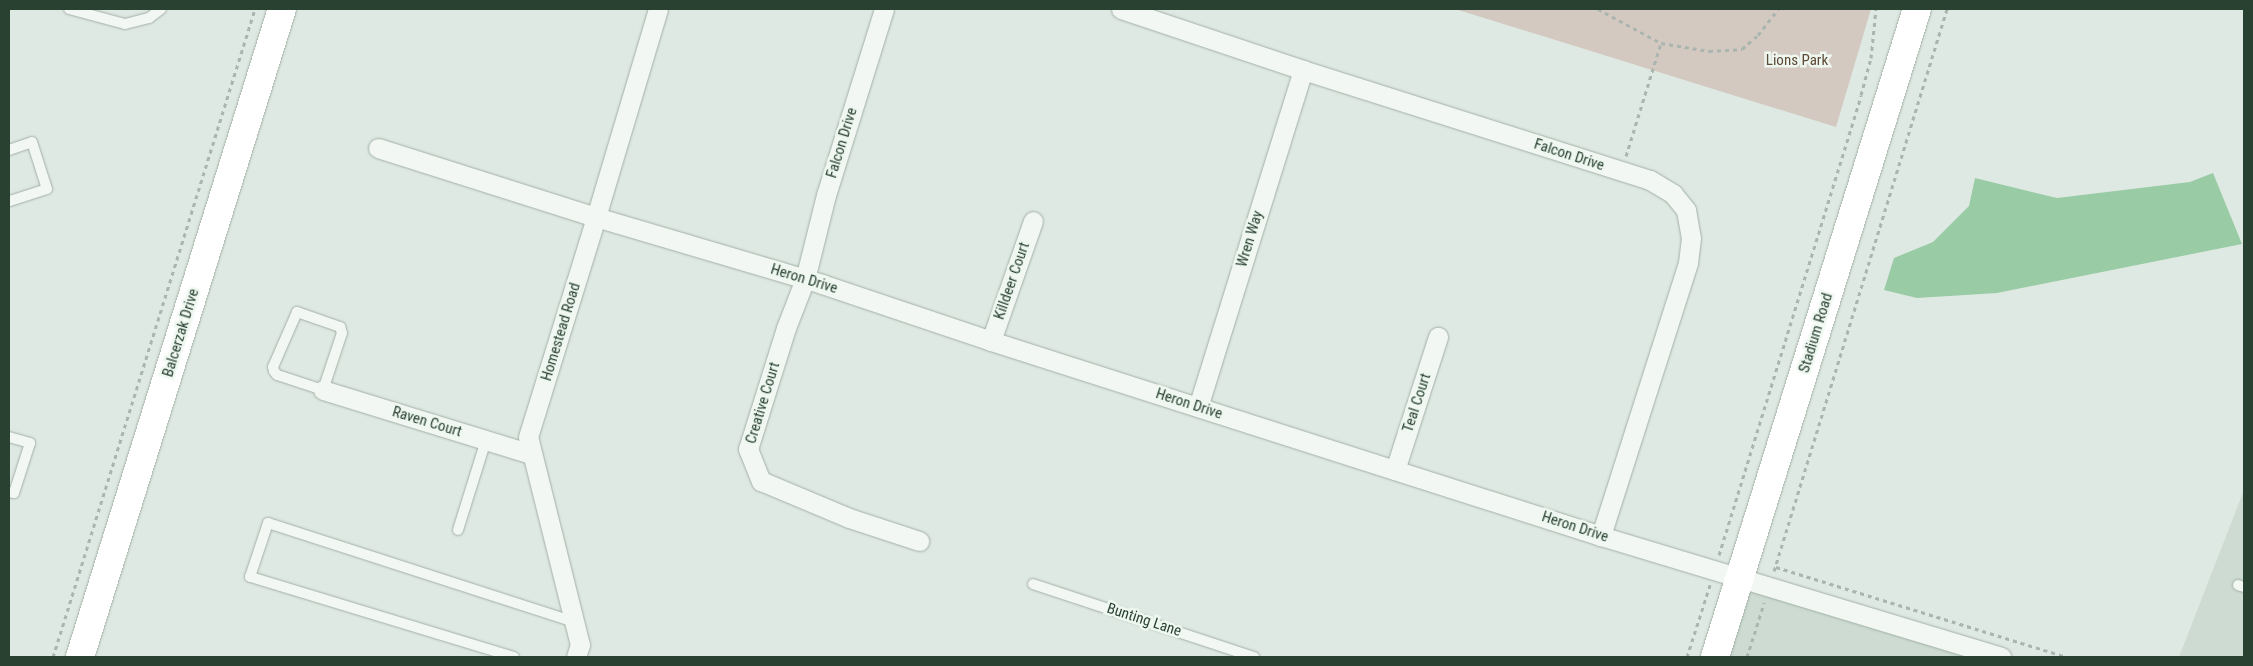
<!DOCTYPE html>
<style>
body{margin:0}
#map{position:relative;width:2253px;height:666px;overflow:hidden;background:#dfe9e3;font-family:"Roboto Condensed",sans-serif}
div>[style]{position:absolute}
.built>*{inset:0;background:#cddbd2}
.green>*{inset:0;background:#d3c9c0}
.water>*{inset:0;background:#99cba5}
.path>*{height:3px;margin-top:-1.5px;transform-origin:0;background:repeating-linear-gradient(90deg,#a9b5ae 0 4px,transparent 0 8px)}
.roads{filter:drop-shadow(0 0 1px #a1b0a6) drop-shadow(0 0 1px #a1b0a6)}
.lane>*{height:10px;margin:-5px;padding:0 5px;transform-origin:5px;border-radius:5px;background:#f2f7f4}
.street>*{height:19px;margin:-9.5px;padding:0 9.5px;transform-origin:9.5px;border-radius:9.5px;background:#f2f7f4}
.secondary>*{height:28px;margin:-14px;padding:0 14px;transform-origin:14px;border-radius:14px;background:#fff}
span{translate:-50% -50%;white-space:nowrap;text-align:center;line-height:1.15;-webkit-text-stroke:5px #eff7f1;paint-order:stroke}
.park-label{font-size:15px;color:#5d4a34}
.street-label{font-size:15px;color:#284131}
.frame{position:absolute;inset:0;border:10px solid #284131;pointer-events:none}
</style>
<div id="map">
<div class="built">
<div style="clip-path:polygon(2244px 490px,2244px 657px,2179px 657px)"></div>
<div style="clip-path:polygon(1740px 578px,2000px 657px,1713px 657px)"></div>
</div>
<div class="green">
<div style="clip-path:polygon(1455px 9px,1871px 9px,1836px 127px)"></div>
</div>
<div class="water">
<div style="clip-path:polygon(2213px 173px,2242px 244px,1997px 293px,1917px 298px,1884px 290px,1894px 258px,1933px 242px,1969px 206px,1975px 178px,2057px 198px,2190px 182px)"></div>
</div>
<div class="path">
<div style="left:1598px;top:9px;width:72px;rotate:28.4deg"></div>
<div style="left:1661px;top:43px;width:49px;rotate:9.5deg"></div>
<div style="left:1709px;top:51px;width:33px;rotate:-3deg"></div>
<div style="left:1742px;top:49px;width:21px;rotate:-41deg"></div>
<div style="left:1758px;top:35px;width:33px;rotate:-52deg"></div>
<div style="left:1626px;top:156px;width:118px;rotate:-72.8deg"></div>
<div style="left:1719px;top:555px;width:481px;rotate:-72.8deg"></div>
<div style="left:1861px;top:95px;width:38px;rotate:-75deg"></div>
<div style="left:1871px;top:58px;width:49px;rotate:-84.2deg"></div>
<div style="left:1776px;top:567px;width:305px;rotate:17.2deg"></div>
<div style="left:1774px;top:571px;width:588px;rotate:-72.89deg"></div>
<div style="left:53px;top:657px;width:679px;rotate:-72.69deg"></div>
<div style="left:1687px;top:657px;width:76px;rotate:-72.3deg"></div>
<div style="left:1747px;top:657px;width:57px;rotate:-72.5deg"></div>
</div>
<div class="roads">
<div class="lane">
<div style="left:69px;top:9px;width:58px;rotate:15deg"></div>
<div style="left:125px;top:24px;width:25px;rotate:-14deg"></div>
<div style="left:149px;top:18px;width:15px;rotate:-37deg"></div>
<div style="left:9px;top:150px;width:24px;rotate:-19deg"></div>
<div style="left:32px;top:142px;width:49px;rotate:72.3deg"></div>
<div style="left:47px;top:189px;width:40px;rotate:162deg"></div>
<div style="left:297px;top:312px;width:46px;rotate:19.2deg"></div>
<div style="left:340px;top:327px;width:6px;rotate:72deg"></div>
<div style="left:342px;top:333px;width:60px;rotate:108.4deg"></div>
<div style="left:323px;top:390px;width:48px;rotate:-161.9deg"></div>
<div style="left:277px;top:375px;width:5px;rotate:-127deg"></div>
<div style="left:274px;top:371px;width:4px;rotate:-104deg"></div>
<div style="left:273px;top:367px;width:60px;rotate:-66.4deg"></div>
<div style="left:9px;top:437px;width:22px;rotate:16deg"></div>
<div style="left:30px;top:443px;width:52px;rotate:107.7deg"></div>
<div style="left:14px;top:493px;width:5px;rotate:-169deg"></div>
<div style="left:458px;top:530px;width:94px;rotate:-72.7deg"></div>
<div style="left:1033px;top:584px;width:233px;rotate:18.3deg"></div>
<div style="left:2238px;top:585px;width:6px;rotate:18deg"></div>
<div style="left:514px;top:657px;width:276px;rotate:-163.1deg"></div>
<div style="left:250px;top:577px;width:57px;rotate:-71.6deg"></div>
<div style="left:268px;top:523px;width:322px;rotate:17.9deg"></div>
</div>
<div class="street">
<div style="left:884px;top:9px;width:195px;rotate:107.3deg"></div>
<div style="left:826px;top:195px;width:87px;rotate:104deg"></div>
<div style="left:805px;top:279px;width:53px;rotate:111.2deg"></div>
<div style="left:786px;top:328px;width:127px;rotate:107.4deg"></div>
<div style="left:748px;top:449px;width:35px;rotate:68deg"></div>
<div style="left:761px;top:481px;width:95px;rotate:22.8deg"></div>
<div style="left:849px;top:518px;width:74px;rotate:18.2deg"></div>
<div style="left:1121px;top:9px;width:192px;rotate:18.5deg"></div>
<div style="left:1303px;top:70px;width:364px;rotate:17.6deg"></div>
<div style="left:1650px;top:180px;width:27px;rotate:31deg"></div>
<div style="left:1673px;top:194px;width:21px;rotate:51deg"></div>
<div style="left:1686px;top:210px;width:28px;rotate:80deg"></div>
<div style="left:1691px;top:238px;width:25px;rotate:97deg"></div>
<div style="left:1688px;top:263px;width:287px;rotate:107.7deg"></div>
<div style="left:378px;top:148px;width:229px;rotate:17.6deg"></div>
<div style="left:596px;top:217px;width:236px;rotate:16.5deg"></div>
<div style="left:822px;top:284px;width:178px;rotate:18.6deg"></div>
<div style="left:991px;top:341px;width:640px;rotate:17.73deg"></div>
<div style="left:1601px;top:536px;width:418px;rotate:16.8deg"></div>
<div style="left:991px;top:341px;width:127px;rotate:-70.7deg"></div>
<div style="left:323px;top:390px;width:218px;rotate:17.1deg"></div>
<div style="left:1198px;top:407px;width:353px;rotate:-72.7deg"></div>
<div style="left:1395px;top:470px;width:140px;rotate:-72.1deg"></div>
<div style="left:576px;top:657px;width:13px;rotate:-72deg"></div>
<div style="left:580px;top:645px;width:214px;rotate:-104deg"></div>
<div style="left:528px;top:437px;width:230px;rotate:-72.8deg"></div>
<div style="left:596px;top:217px;width:217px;rotate:-73.4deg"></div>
</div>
<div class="secondary">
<div style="left:80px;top:657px;width:679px;rotate:-72.69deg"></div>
<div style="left:1715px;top:657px;width:679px;rotate:-72.69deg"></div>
</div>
</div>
<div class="park-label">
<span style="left:1797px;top:61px">Lions Park</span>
</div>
<div class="street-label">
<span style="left:842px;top:143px;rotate:-73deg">Falcon Drive</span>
<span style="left:1569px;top:155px;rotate:18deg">Falcon Drive</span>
<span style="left:1250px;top:239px;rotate:-73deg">Wren Way</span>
<span style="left:804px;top:279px;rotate:17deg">Heron Drive</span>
<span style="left:1012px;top:281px;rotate:-71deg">Killdeer Court</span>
<span style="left:561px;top:332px;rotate:-73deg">Homestead Road</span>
<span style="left:181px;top:333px;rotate:-73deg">Balcerzak Drive</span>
<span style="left:1816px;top:333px;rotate:-73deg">Stadium Road</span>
<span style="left:763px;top:403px;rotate:-73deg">Creative Court</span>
<span style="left:1417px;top:403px;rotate:-72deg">Teal Court</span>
<span style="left:1189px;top:404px;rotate:18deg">Heron Drive</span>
<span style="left:427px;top:422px;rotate:17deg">Raven Court</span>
<span style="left:1575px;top:527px;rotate:18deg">Heron Drive</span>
<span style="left:1144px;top:620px;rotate:18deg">Bunting Lane</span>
</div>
<div class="frame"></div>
</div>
